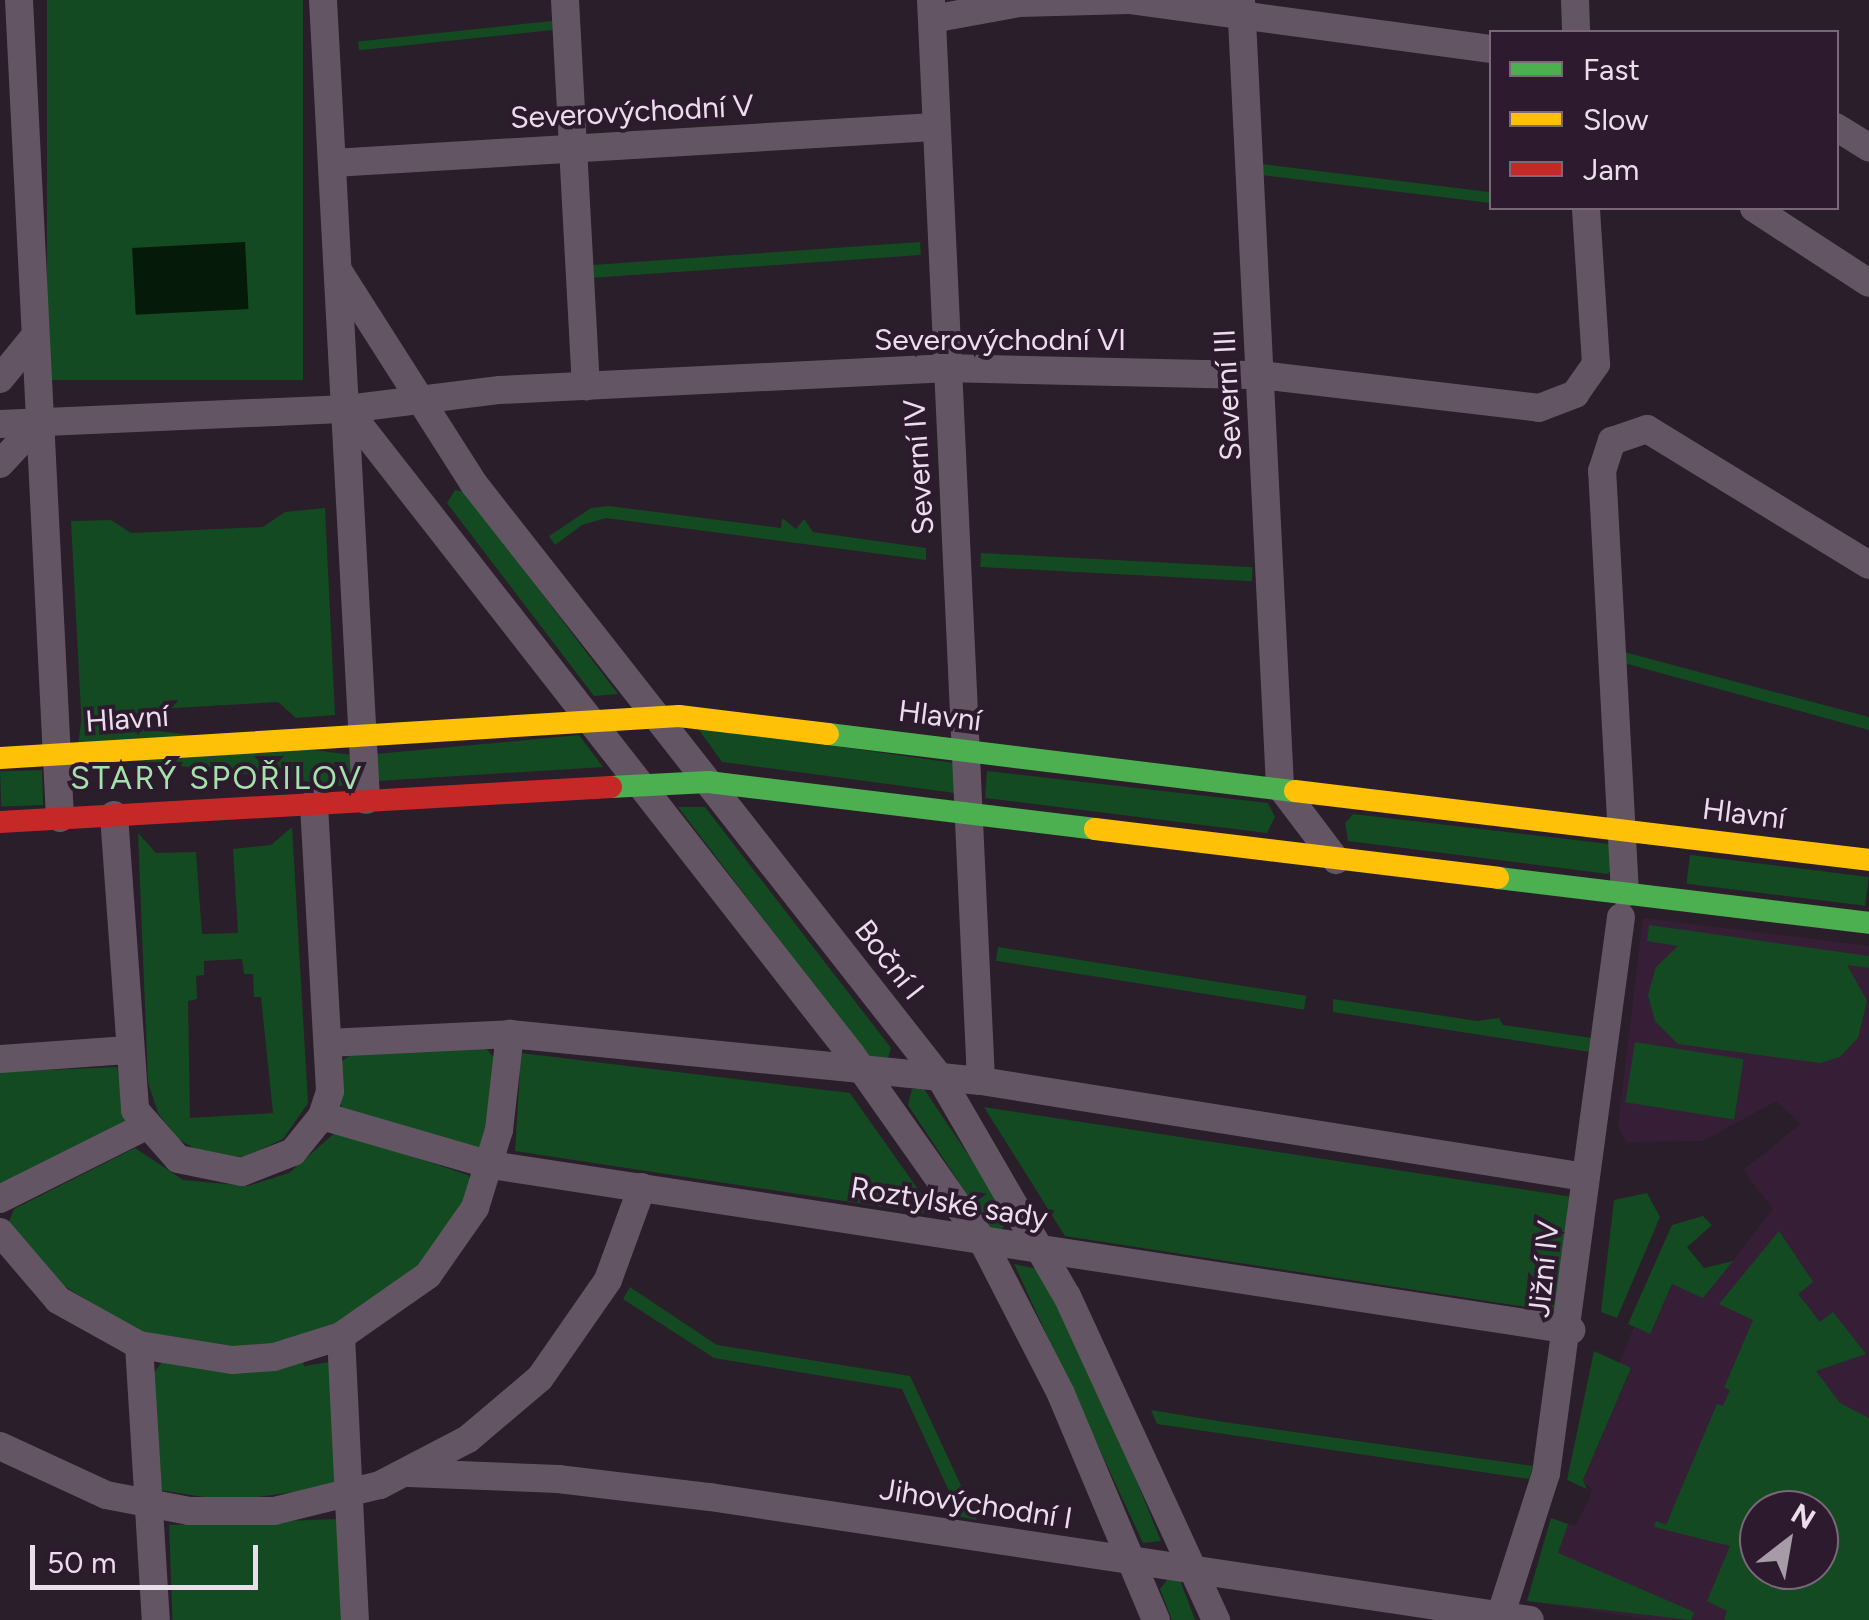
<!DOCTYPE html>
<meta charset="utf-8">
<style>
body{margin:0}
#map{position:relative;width:1869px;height:1620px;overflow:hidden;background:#2a1e2a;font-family:Figtree,sans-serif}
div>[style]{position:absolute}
.built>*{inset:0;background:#361f36}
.green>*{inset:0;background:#134a21;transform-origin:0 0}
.water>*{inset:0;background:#061a09;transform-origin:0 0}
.street>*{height:28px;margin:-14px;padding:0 14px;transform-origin:14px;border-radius:14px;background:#645564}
.fast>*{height:22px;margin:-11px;padding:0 11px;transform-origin:11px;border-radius:11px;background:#4caf50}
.slow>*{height:22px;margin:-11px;padding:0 11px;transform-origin:11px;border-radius:11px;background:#ffc107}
.jam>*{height:22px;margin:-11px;padding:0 11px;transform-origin:11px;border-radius:11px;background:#c62828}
span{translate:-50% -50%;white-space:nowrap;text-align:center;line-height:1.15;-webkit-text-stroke:8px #2e1a2e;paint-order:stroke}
.street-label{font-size:30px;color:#ebdeeb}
.neighbourhood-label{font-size:32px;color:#a3e3ab;letter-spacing:2.5px}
.legend{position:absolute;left:1489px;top:30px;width:350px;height:180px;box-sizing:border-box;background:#2e1a2e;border:2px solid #7a687a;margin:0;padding:12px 18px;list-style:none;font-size:30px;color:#ebdeeb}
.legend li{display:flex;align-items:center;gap:20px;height:50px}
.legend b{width:50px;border:2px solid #7a687a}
.north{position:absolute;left:1739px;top:1490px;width:100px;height:100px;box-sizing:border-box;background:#2e1a2e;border:2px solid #7a687a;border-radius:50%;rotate:31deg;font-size:28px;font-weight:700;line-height:40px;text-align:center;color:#ebdeeb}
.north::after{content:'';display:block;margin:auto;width:35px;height:45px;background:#a79ba7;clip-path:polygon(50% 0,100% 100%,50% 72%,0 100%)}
.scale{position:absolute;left:30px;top:1545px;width:228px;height:45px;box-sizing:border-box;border:5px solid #ebdeeb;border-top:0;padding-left:12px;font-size:30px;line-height:35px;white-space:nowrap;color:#ebdeeb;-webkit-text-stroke:8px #2e1a2e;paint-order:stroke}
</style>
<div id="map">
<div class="built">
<div style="clip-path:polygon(evenodd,1643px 918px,1869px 946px,1869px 1620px,1653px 1620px,1527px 1601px,1551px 1518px,1575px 1526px,1589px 1500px,1592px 1489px,1583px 1481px,1631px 1369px,1619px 1363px,1634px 1327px,1650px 1334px,1672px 1284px,1704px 1297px,1773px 1209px,1743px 1170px,1801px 1124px,1776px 1101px,1703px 1141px,1626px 1142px,1618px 1126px,1643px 918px,1759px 1510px,1819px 1510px,1819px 1570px,1759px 1570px,1759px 1510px)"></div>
</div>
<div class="green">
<div style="left:47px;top:0;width:256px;height:380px"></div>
<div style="left:552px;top:21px;width:9px;height:195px;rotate:84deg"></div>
<div style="left:1262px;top:164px;width:231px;height:11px;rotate:7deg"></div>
<div style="left:920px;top:242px;width:13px;height:328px;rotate:86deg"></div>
<div style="clip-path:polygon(455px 490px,465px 492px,618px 694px,594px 696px,447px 503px)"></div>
<div style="clip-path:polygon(609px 506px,781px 528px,782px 518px,796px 529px,804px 519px,813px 532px,926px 548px,926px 560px,606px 518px,582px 525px,555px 545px,549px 536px,591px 508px)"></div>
<div style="clip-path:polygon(325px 508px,335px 715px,296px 718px,278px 702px,142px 710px,120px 728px,82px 731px,71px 521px,111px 520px,131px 533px,263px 527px,285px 512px)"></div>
<div style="left:981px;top:553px;width:272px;height:14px;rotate:3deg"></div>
<div style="clip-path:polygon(1624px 652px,1869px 717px,1869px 730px,1624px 663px)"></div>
<div style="clip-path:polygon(697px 727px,954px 763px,955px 793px,722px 762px)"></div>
<div style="clip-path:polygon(579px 735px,603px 767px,378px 781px,376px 754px)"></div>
<div style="left:353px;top:755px;width:32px;height:274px;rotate:97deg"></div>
<div style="left:42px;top:770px;width:35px;height:42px;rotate:88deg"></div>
<div style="clip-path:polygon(987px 771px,1268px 803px,1275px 817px,1267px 833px,985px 798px)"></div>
<div style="clip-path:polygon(678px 807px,705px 807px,891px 1048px,888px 1058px,868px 1056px)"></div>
<div style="clip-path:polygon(1353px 814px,1609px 844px,1614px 864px,1608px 874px,1348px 841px,1345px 823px)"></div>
<div style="clip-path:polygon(evenodd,292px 827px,308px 1103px,283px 1139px,244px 1157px,205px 1155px,177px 1138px,158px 1113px,148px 1082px,138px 833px,156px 853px,196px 852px,202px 934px,238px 933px,233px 849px,271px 845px,292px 827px,242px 959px,244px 974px,253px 974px,254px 997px,261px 997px,273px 1113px,190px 1118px,188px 1001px,197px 999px,196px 976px,204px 975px,204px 961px,242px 959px)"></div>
<div style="left:1690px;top:855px;width:180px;height:29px;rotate:7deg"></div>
<div style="clip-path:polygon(1649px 925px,1869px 956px,1869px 968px,1847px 965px,1867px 1001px,1858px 1038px,1840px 1057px,1820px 1063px,1678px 1044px,1655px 1021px,1648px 995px,1656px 967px,1678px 946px,1647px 941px)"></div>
<div style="left:998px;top:947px;width:312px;height:14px;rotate:9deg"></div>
<div style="clip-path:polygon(1333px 999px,1477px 1021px,1499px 1018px,1503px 1025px,1592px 1038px,1590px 1052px,1333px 1012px)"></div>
<div style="left:1635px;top:1042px;width:110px;height:61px;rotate:9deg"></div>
<div style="clip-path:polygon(485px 1047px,495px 1059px,487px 1150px,344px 1111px,340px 1103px,342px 1061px,349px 1056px)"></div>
<div style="clip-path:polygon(521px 1053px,850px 1093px,932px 1209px,929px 1214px,515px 1151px)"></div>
<div style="clip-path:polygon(117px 1067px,127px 1120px,0 1188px,0 1072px)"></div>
<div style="clip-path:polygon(912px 1089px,924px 1089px,1010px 1217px,1000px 1232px,990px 1229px,908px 1105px)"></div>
<div style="clip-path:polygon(984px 1107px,1573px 1197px,1558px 1312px,1065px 1236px)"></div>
<div style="clip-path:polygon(337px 1131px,468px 1175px,473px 1183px,453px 1224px,404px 1283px,348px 1322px,282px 1343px,225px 1348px,138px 1332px,53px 1279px,8px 1224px,14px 1209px,135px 1148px,183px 1180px,248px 1186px,289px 1173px)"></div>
<div style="clip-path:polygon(1647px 1193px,1660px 1217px,1617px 1318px,1601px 1312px,1614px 1200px)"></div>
<div style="clip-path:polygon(1703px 1216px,1712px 1225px,1687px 1247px,1704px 1268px,1733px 1261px,1703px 1298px,1672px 1284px,1650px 1334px,1628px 1324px,1672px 1225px)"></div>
<div style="clip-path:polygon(evenodd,1779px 1231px,1813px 1282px,1798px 1294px,1820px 1322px,1833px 1312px,1866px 1354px,1816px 1371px,1840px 1403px,1869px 1418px,1869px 1620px,1724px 1620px,1727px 1611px,1707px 1601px,1730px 1546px,1654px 1527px,1656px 1521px,1666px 1525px,1717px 1404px,1723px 1406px,1730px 1390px,1724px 1388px,1753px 1320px,1719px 1304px,1779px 1231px,1819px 1510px,1819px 1570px,1759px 1570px,1759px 1510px,1819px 1510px)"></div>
<div style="clip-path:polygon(1014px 1264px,1038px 1269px,1104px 1401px,1161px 1541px,1143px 1543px)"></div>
<div style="clip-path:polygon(630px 1287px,717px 1345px,910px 1376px,977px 1520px,961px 1517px,902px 1389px,714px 1358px,623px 1299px)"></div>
<div style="clip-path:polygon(1594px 1351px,1631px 1368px,1583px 1480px,1587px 1489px,1567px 1480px)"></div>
<div style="clip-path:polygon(303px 1361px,304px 1366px,330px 1362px,337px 1486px,229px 1501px,160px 1490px,153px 1374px,162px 1362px)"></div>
<div style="clip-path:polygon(1151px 1410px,1224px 1422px,1533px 1466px,1529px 1479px,1406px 1461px,1157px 1424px)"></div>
<div style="clip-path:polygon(1551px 1518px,1568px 1524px,1558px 1553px,1694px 1612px,1691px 1620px,1527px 1601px)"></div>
<div style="left:338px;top:1519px;width:101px;height:169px;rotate:88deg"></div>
<div style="clip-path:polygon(1168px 1579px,1180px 1580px,1195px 1620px,1172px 1620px,1160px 1589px)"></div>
</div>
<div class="water">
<div style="left:245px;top:242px;width:67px;height:113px;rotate:87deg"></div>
</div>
<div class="street">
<div style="left:19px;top:0;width:819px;rotate:87.13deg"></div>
<div style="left:323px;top:0;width:801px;rotate:86.92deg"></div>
<div style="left:565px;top:0;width:387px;rotate:86.9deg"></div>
<div style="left:931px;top:0;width:1082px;rotate:87.35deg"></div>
<div style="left:1241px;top:0;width:787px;rotate:87.16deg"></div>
<div style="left:1280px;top:786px;width:93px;rotate:52.9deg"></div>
<div style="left:1575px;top:0;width:32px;rotate:88deg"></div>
<div style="left:932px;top:19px;width:88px;rotate:-10.4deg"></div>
<div style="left:1019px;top:3px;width:110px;rotate:-1.6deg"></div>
<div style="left:1129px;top:0;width:366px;rotate:7.7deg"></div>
<div style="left:1836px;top:127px;width:39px;rotate:32deg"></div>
<div style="left:333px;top:163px;width:602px;rotate:-3.43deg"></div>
<div style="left:1754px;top:208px;width:137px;rotate:33.1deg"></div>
<div style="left:339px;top:272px;width:251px;rotate:57.5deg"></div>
<div style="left:474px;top:484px;width:756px;rotate:51.87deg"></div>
<div style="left:941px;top:1079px;width:251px;rotate:59.9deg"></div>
<div style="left:1067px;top:1296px;width:357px;rotate:65.3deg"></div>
<div style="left:0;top:379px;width:55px;rotate:-50.9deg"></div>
<div style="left:347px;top:409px;width:819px;rotate:52deg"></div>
<div style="left:851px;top:1054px;width:228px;rotate:54.8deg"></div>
<div style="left:982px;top:1240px;width:173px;rotate:62.8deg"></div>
<div style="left:1061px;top:1394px;width:245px;rotate:67.2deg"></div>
<div style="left:0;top:424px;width:347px;rotate:-2.5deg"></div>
<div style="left:347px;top:409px;width:154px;rotate:-7.1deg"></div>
<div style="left:500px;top:390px;width:445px;rotate:-2.8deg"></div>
<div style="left:944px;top:368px;width:316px;rotate:1.3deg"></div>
<div style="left:1260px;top:375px;width:281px;rotate:6.7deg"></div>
<div style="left:1539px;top:408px;width:39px;rotate:-21deg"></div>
<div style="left:1575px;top:394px;width:37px;rotate:-55deg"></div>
<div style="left:1596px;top:364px;width:156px;rotate:-93.7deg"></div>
<div style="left:0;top:464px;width:57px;rotate:-47.1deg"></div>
<div style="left:114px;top:815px;width:296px;rotate:85.9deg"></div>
<div style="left:135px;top:1110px;width:65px;rotate:48.7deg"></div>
<div style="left:178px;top:1159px;width:65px;rotate:11.5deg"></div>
<div style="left:242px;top:1172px;width:55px;rotate:-21.4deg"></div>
<div style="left:293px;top:1152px;width:46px;rotate:-51.1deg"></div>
<div style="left:322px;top:1116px;width:26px;rotate:-72deg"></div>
<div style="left:330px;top:1091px;width:288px;rotate:-93.2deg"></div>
<div style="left:1625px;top:893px;width:423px;rotate:-93.1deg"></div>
<div style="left:1602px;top:471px;width:32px;rotate:-72deg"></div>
<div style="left:1612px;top:441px;width:37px;rotate:-19deg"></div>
<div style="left:1647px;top:429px;width:260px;rotate:31.5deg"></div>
<div style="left:328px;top:1043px;width:182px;rotate:-2.8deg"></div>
<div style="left:510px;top:1034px;width:473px;rotate:5.7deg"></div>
<div style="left:981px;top:1081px;width:612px;rotate:9.03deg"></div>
<div style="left:0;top:1059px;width:128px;rotate:-4deg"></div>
<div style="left:322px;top:1116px;width:176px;rotate:16.2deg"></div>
<div style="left:491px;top:1165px;width:1093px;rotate:8.69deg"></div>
<div style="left:0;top:1199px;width:161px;rotate:-26.6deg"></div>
<div style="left:0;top:1232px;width:89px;rotate:49.5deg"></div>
<div style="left:58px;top:1300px;width:93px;rotate:29.1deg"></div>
<div style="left:139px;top:1345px;width:94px;rotate:9.2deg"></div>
<div style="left:232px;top:1360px;width:42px;rotate:-4.1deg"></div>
<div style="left:274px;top:1357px;width:70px;rotate:-17.4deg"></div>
<div style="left:341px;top:1336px;width:106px;rotate:-35deg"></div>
<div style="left:428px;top:1275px;width:82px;rotate:-55deg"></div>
<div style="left:475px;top:1208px;width:82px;rotate:-72.9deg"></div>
<div style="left:499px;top:1130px;width:97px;rotate:-83.5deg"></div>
<div style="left:341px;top:1336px;width:284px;rotate:87.2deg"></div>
<div style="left:139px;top:1345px;width:276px;rotate:86.5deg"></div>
<div style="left:0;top:1446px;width:117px;rotate:24.8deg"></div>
<div style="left:106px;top:1495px;width:85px;rotate:10.9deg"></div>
<div style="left:189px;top:1511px;width:85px"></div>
<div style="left:274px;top:1511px;width:109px;rotate:-13.8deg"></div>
<div style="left:380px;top:1485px;width:99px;rotate:-27.6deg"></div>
<div style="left:468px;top:1439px;width:94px;rotate:-40.3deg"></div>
<div style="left:540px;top:1378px;width:119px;rotate:-55.2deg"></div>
<div style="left:608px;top:1280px;width:99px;rotate:-69.9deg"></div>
<div style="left:409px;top:1473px;width:149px;rotate:2.3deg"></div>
<div style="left:558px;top:1479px;width:153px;rotate:6.8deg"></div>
<div style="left:710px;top:1497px;width:829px;rotate:8.53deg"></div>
<div style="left:1499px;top:1620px;width:153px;rotate:-72.2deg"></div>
<div style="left:1546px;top:1474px;width:562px;rotate:-82.33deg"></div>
</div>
<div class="fast">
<div style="left:828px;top:734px;width:470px;rotate:7deg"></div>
<div style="left:611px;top:787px;width:97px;rotate:-3deg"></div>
<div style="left:708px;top:782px;width:390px;rotate:6.9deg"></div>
<div style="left:1498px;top:878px;width:374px;rotate:6.9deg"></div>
</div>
<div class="slow">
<div style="left:0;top:758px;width:680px;rotate:-3.54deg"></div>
<div style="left:679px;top:716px;width:150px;rotate:6.9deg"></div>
<div style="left:1295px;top:791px;width:578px;rotate:6.85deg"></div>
<div style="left:1095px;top:829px;width:406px;rotate:6.9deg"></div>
</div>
<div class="jam">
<div style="left:0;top:822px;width:612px;rotate:-3.28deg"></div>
</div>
<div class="street-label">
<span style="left:632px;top:112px;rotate:-3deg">Severovýchodní V</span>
<span style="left:1000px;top:340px">Severovýchodní VI</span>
<span style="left:1228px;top:395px;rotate:-93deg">Severní III</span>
<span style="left:919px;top:467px;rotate:-94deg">Severní IV</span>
<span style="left:940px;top:716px;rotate:7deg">Hlavní</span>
<span style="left:127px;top:719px;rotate:-4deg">Hlavní</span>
<span style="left:1744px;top:814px;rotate:7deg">Hlavní</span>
<span style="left:889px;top:960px;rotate:52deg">Boční I</span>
<span style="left:949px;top:1203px;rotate:9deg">Roztylské sady</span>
<span style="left:1544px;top:1269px;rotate:-84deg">Jižní IV</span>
<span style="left:976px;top:1504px;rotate:9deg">Jihovýchodní I</span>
</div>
<div class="neighbourhood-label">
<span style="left:217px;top:778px">STARÝ SPOŘILOV</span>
</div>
<ul class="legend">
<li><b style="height:12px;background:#4caf50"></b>Fast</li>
<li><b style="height:12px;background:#ffc107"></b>Slow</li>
<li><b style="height:12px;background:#c62828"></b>Jam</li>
</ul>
<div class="north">N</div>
<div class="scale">50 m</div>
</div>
